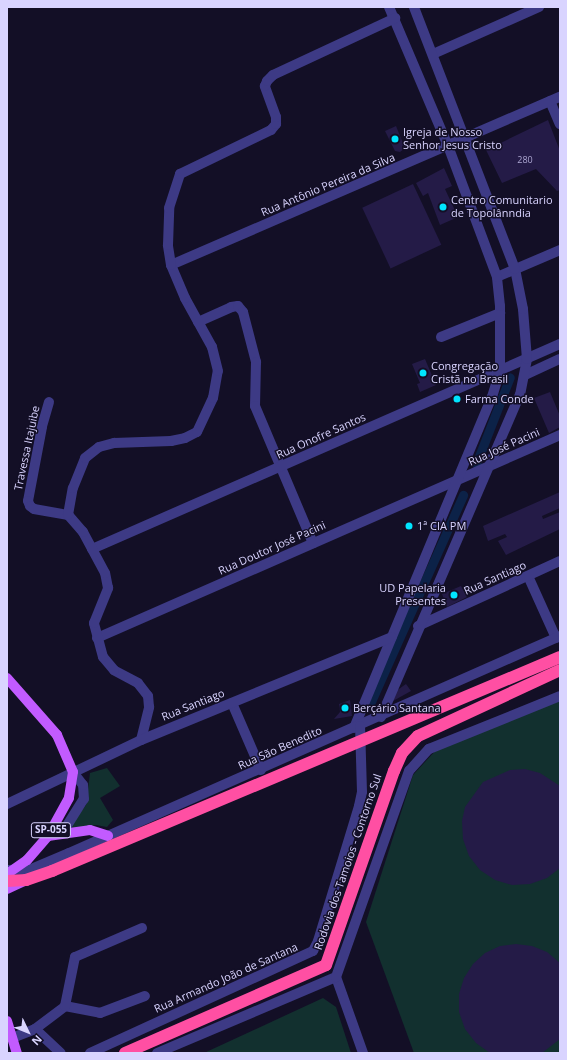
<!DOCTYPE html>
<meta charset="utf-8">
<style>
body{margin:0}
#map{position:relative;width:567px;height:1060px;overflow:hidden;background:#130f26;font-family:"Open Sans",sans-serif}
div>[style]{position:absolute}
.green>*{inset:0;background:#12302f}
.canal>*{height:9px;margin:-4.5px;padding:0 4.5px;transform-origin:4.5px;border-radius:4.5px;background:#0c2248}
.building>*{inset:0;background:#241b47;transform-origin:0 0}
.minor>*{height:10px;margin:-5px;padding:0 5px;transform-origin:5px;border-radius:5px;background:#3d3a85}
.major>*{height:10px;margin:-5px;padding:0 5px;transform-origin:5px;border-radius:5px;background:#c25bff}
.highway>*{height:12px;margin:-6px;padding:0 6px;transform-origin:6px;border-radius:6px;background:#ff4fa3}
.dots>*{width:11px;height:11px;translate:-50% -50%;box-sizing:border-box;border:2px solid #130f26;border-radius:50%}
span{translate:-50% -50%;white-space:nowrap;text-align:center;line-height:1.15;-webkit-text-stroke:3px #130f26;paint-order:stroke}
.number-label{font-size:9px;color:#aca6d1}
.number-label span{-webkit-text-stroke-width:0}
.shield-label span{padding:1px 3px;background:#130f26;border:1px solid;border-radius:3px;-webkit-text-stroke-width:0}
.shield-label{font-size:10px;color:#d9d4ff;font-weight:700}
.poi-label{font-size:11px;color:#d9d4ff}
.left{translate:0 -50%;text-align:left}
.right{translate:-100% -50%;text-align:right}
.street-label{font-size:11px;color:#d9d4ff}
.frame{position:absolute;inset:0;border:8px solid #d9d4ff;pointer-events:none}
.north{position:absolute;left:8px;top:1012px;width:40px;height:40px;-webkit-text-stroke:3px #130f26;paint-order:stroke;rotate:133deg;font-size:11px;font-weight:700;line-height:16px;text-align:center;color:#d9d4ff}
.north::after{content:'';display:block;margin:auto;width:14px;height:18px;background:#d9d4ff;clip-path:polygon(50% 0,100% 100%,50% 72%,0 100%)}
</style>
<div id="map">
<div class="green">
<div style="clip-path:polygon(560px 700px,560px 1053px,414px 1053px,366px 922px,413px 775px,437px 749px)"></div>
<div style="clip-path:polygon(107px 768px,120px 786px,100px 798px,113px 820px,107px 827px,96px 825px,67px 830px,86px 805px,90px 773px)"></div>
<div style="clip-path:polygon(323px 998px,336px 1007px,351px 1053px,204px 1053px)"></div>
</div>
<div class="canal">
<div style="left:476px;top:464px;width:93px;rotate:-68.7deg"></div>
<div style="left:370px;top:704px;width:229px;rotate:-66deg"></div>
</div>
<div class="building">
<div style="clip-path:polygon(548px 120px,560px 151px,560px 190px,557px 191px,536px 169px,502px 183px,486px 150px)"></div>
<div style="clip-path:polygon(396px 126px,405px 148px,400px 152px,395px 151px,385px 131px)"></div>
<div style="clip-path:polygon(444px 168px,452px 186px,445px 189px,458px 217px,440px 225px,428px 193px,423px 196px,416px 183px)"></div>
<div style="left:413px;top:184px;width:67px;height:56px;rotate:65deg"></div>
<div style="clip-path:polygon(425px 359px,436px 385px,420px 392px,417px 384px,420px 383px,412px 364px)"></div>
<div style="clip-path:polygon(550px 392px,560px 416px,560px 427px,549px 433px,534px 398px)"></div>
<div style="clip-path:polygon(560px 492px,560px 508px,542px 516px,543px 519px,560px 512px,560px 529px,506px 555px,498px 541px,507px 537px,505px 534px,488px 541px,483px 526px)"></div>
<div style="clip-path:polygon(461px 586px,467px 597px,447px 607px,442px 594px)"></div>
<div style="clip-path:polygon(406px 684px,411px 691px,393px 701px,396px 691px)"></div>
<div style="clip-path:polygon(350px 700px,352px 716px,334px 719px,340px 712px,339px 704px)"></div>
<div style="clip-path:polygon(525px 769px,540px 773px,560px 786px,560px 868px,547px 878px,530px 884px,512px 885px,495px 880px,480px 870px,469px 856px,463px 839px,462px 821px,465px 807px,483px 782px,510px 770px)"></div>
<div style="clip-path:polygon(516px 944px,532px 946px,547px 952px,560px 963px,560px 1039px,542px 1053px,490px 1053px,476px 1043px,465px 1029px,459px 1012px,459px 994px,464px 978px,473px 964px,485px 953px,500px 946px)"></div>
</div>
<div class="minor">
<div style="left:433px;top:54px;width:116px;rotate:-23.9deg"></div>
<div style="left:550px;top:101px;width:25px;rotate:67deg"></div>
<div style="left:171px;top:265px;width:424px;rotate:-23.4deg"></div>
<div style="left:497px;top:277px;width:69px;rotate:-23.2deg"></div>
<div style="left:198px;top:322px;width:36px;rotate:-24deg"></div>
<div style="left:231px;top:307px;width:7px;rotate:-8deg"></div>
<div style="left:238px;top:306px;width:8px;rotate:50deg"></div>
<div style="left:243px;top:312px;width:52px;rotate:75.4deg"></div>
<div style="left:256px;top:362px;width:44px;rotate:91.3deg"></div>
<div style="left:255px;top:406px;width:149px;rotate:67.1deg"></div>
<div style="left:441px;top:337px;width:64px;rotate:-22.1deg"></div>
<div style="left:525px;top:375px;width:38px;rotate:-25deg"></div>
<div style="left:49px;top:402px;width:26px;rotate:106deg"></div>
<div style="left:42px;top:427px;width:75px;rotate:100.7deg"></div>
<div style="left:28px;top:501px;width:5px;rotate:68deg"></div>
<div style="left:30px;top:506px;width:5px;rotate:37deg"></div>
<div style="left:34px;top:509px;width:35px;rotate:10deg"></div>
<div style="left:92px;top:549px;width:511px;rotate:-23.66deg"></div>
<div style="left:528px;top:576px;width:68px;rotate:65.7deg"></div>
<div style="left:418px;top:626px;width:156px;rotate:-24.6deg"></div>
<div style="left:97px;top:638px;width:506px;rotate:-23.67deg"></div>
<div style="left:232px;top:703px;width:73px;rotate:66.6deg"></div>
<div style="left:381px;top:717px;width:351px;rotate:-66.7deg"></div>
<div style="left:520px;top:395px;width:37px;rotate:-79deg"></div>
<div style="left:527px;top:359px;width:50px;rotate:-94.6deg"></div>
<div style="left:523px;top:309px;width:41px;rotate:-101.3deg"></div>
<div style="left:515px;top:269px;width:281px;rotate:-111.1deg"></div>
<div style="left:354px;top:728px;width:359px;rotate:-67.4deg"></div>
<div style="left:492px;top:397px;width:27px;rotate:-73deg"></div>
<div style="left:500px;top:371px;width:65px;rotate:-90deg"></div>
<div style="left:500px;top:306px;width:29px;rotate:-96deg"></div>
<div style="left:497px;top:277px;width:140px;rotate:-110.5deg"></div>
<div style="left:448px;top:146px;width:151px;rotate:-113deg"></div>
<div style="left:141px;top:740px;width:34px;rotate:-76deg"></div>
<div style="left:149px;top:707px;width:11px;rotate:-95deg"></div>
<div style="left:148px;top:696px;width:16px;rotate:-128deg"></div>
<div style="left:138px;top:683px;width:27px;rotate:-152deg"></div>
<div style="left:114px;top:670px;width:17px;rotate:-130deg"></div>
<div style="left:103px;top:657px;width:35px;rotate:-105deg"></div>
<div style="left:94px;top:623px;width:38px;rotate:-68deg"></div>
<div style="left:108px;top:588px;width:15px;rotate:-101deg"></div>
<div style="left:105px;top:573px;width:47px;rotate:-118.2deg"></div>
<div style="left:83px;top:532px;width:23px;rotate:-131deg"></div>
<div style="left:68px;top:515px;width:27px;rotate:-80deg"></div>
<div style="left:73px;top:488px;width:32px;rotate:-68deg"></div>
<div style="left:85px;top:458px;width:18px;rotate:-38deg"></div>
<div style="left:99px;top:447px;width:16px;rotate:-15deg"></div>
<div style="left:114px;top:443px;width:57px;rotate:-2deg"></div>
<div style="left:171px;top:441px;width:14px;rotate:-12deg"></div>
<div style="left:185px;top:438px;width:13px;rotate:-27deg"></div>
<div style="left:197px;top:432px;width:38px;rotate:-65deg"></div>
<div style="left:213px;top:398px;width:27px;rotate:-80deg"></div>
<div style="left:218px;top:371px;width:25px;rotate:-104deg"></div>
<div style="left:212px;top:347px;width:56px;rotate:-118.9deg"></div>
<div style="left:185px;top:298px;width:36px;rotate:-113deg"></div>
<div style="left:171px;top:265px;width:20px;rotate:-99deg"></div>
<div style="left:168px;top:245px;width:37px;rotate:-88deg"></div>
<div style="left:169px;top:208px;width:36px;rotate:-72deg"></div>
<div style="left:180px;top:174px;width:101px;rotate:-25.8deg"></div>
<div style="left:271px;top:130px;width:8px;rotate:-50deg"></div>
<div style="left:276px;top:124px;width:7px;rotate:-90deg"></div>
<div style="left:276px;top:117px;width:33px;rotate:-110deg"></div>
<div style="left:265px;top:86px;width:5px;rotate:-68deg"></div>
<div style="left:267px;top:81px;width:8px;rotate:-45deg"></div>
<div style="left:273px;top:75px;width:135px;rotate:-25deg"></div>
<div style="left:7px;top:804px;width:148px;rotate:-25.5deg"></div>
<div style="left:141px;top:740px;width:271px;rotate:-22.3deg"></div>
<div style="left:63px;top:832px;width:39px;rotate:-58deg"></div>
<div style="left:84px;top:799px;width:14px;rotate:-94deg"></div>
<div style="left:83px;top:785px;width:16px;rotate:-128deg"></div>
<div style="left:7px;top:870px;width:24px;rotate:-2deg"></div>
<div style="left:31px;top:869px;width:41px;rotate:-22.8deg"></div>
<div style="left:69px;top:853px;width:537px;rotate:-23.84deg"></div>
<div style="left:336px;top:977px;width:81px;rotate:70.4deg"></div>
<div style="left:65px;top:1006px;width:36px;rotate:11deg"></div>
<div style="left:100px;top:1013px;width:48px;rotate:-20.7deg"></div>
<div style="left:35px;top:1029px;width:38px;rotate:-37deg"></div>
<div style="left:65px;top:1006px;width:50px;rotate:-78.5deg"></div>
<div style="left:75px;top:957px;width:73px;rotate:-23.4deg"></div>
<div style="left:12px;top:1038px;width:25px;rotate:-21deg"></div>
<div style="left:35px;top:1029px;width:35px;rotate:43deg"></div>
<div style="left:90px;top:1053px;width:245px;rotate:-24.6deg"></div>
<div style="left:313px;top:951px;width:11px;rotate:-63deg"></div>
<div style="left:318px;top:941px;width:141px;rotate:-73.1deg"></div>
<div style="left:359px;top:806px;width:14px;rotate:-78deg"></div>
<div style="left:362px;top:792px;width:66px;rotate:-91.7deg"></div>
<div style="left:157px;top:1053px;width:194px;rotate:-23deg"></div>
<div style="left:336px;top:977px;width:219px;rotate:-70.5deg"></div>
<div style="left:409px;top:771px;width:30px;rotate:-48deg"></div>
<div style="left:429px;top:749px;width:141px;rotate:-22deg"></div>
</div>
<div class="major">
<div style="left:7px;top:678px;width:76px;rotate:48.7deg"></div>
<div style="left:57px;top:735px;width:40px;rotate:66.6deg"></div>
<div style="left:73px;top:772px;width:26px;rotate:99deg"></div>
<div style="left:69px;top:798px;width:43px;rotate:118.9deg"></div>
<div style="left:48px;top:836px;width:32px;rotate:131deg"></div>
<div style="left:27px;top:860px;width:24px;rotate:145deg"></div>
<div style="left:48px;top:836px;width:42px;rotate:-8.1deg"></div>
<div style="left:90px;top:830px;width:19px;rotate:18deg"></div>
<div style="left:7px;top:889px;width:19px;rotate:-25deg"></div>
<div style="left:7px;top:1021px;width:34px;rotate:73deg"></div>
</div>
<div class="highway">
<div style="left:7px;top:881px;width:19px;rotate:-3deg"></div>
<div style="left:26px;top:880px;width:28px;rotate:-19deg"></div>
<div style="left:52px;top:871px;width:551px;rotate:-22.84deg"></div>
<div style="left:125px;top:1053px;width:219px;rotate:-23.6deg"></div>
<div style="left:326px;top:965px;width:206px;rotate:-70.7deg"></div>
<div style="left:394px;top:771px;width:20px;rotate:-66deg"></div>
<div style="left:402px;top:753px;width:23px;rotate:-47deg"></div>
<div style="left:418px;top:736px;width:157px;rotate:-24.9deg"></div>
</div>
<div class="dots">
<div style="left:395px;top:139px;background:#00e5ff"></div>
<div style="left:443px;top:207px;background:#00e5ff"></div>
<div style="left:423px;top:373px;background:#00e5ff"></div>
<div style="left:457px;top:399px;background:#00e5ff"></div>
<div style="left:409px;top:526px;background:#00e5ff"></div>
<div style="left:454px;top:595px;background:#00e5ff"></div>
<div style="left:345px;top:708px;background:#00e5ff"></div>
</div>
<div class="number-label">
<span style="left:525px;top:160px">280</span>
</div>
<div class="shield-label">
<span style="left:51px;top:830px">SP-055</span>
</div>
<div class="poi-label">
<span class="left" style="left:403px;top:139px">Igreja de Nosso<br>Senhor Jesus Cristo</span>
<span class="left" style="left:451px;top:207px">Centro Comunitario<br>de Topolânndia</span>
<span class="left" style="left:431px;top:373px">Congregação<br>Cristã no Brasil</span>
<span class="left" style="left:465px;top:399px">Farma Conde</span>
<span class="left" style="left:417px;top:526px">1ª CIA PM</span>
<span class="right" style="left:446px;top:595px">UD Papelaria<br>Presentes</span>
<span class="left" style="left:353px;top:708px">Berçário Santana</span>
</div>
<div class="street-label">
<span style="left:328px;top:185px;rotate:-23deg">Rua Antônio Pereira da Silva</span>
<span style="left:321px;top:436px;rotate:-24deg">Rua Onofre Santos</span>
<span style="left:504px;top:447px;rotate:-24deg">Rua José Pacini</span>
<span style="left:27px;top:448px;rotate:-78deg">Travessa Itajuibe</span>
<span style="left:272px;top:548px;rotate:-24deg">Rua Doutor José Pacini</span>
<span style="left:495px;top:578px;rotate:-24deg">Rua Santiago</span>
<span style="left:193px;top:705px;rotate:-22deg">Rua Santiago</span>
<span style="left:280px;top:748px;rotate:-24deg">Rua São Benedito</span>
<span style="left:348px;top:862px;rotate:-71deg">Rodovia dos Tamoios - Contorno Sul</span>
<span style="left:226px;top:978px;rotate:-24deg">Rua Armando João de Santana</span>
</div>
<div class="frame"></div>
<div class="north">N</div>
</div>
